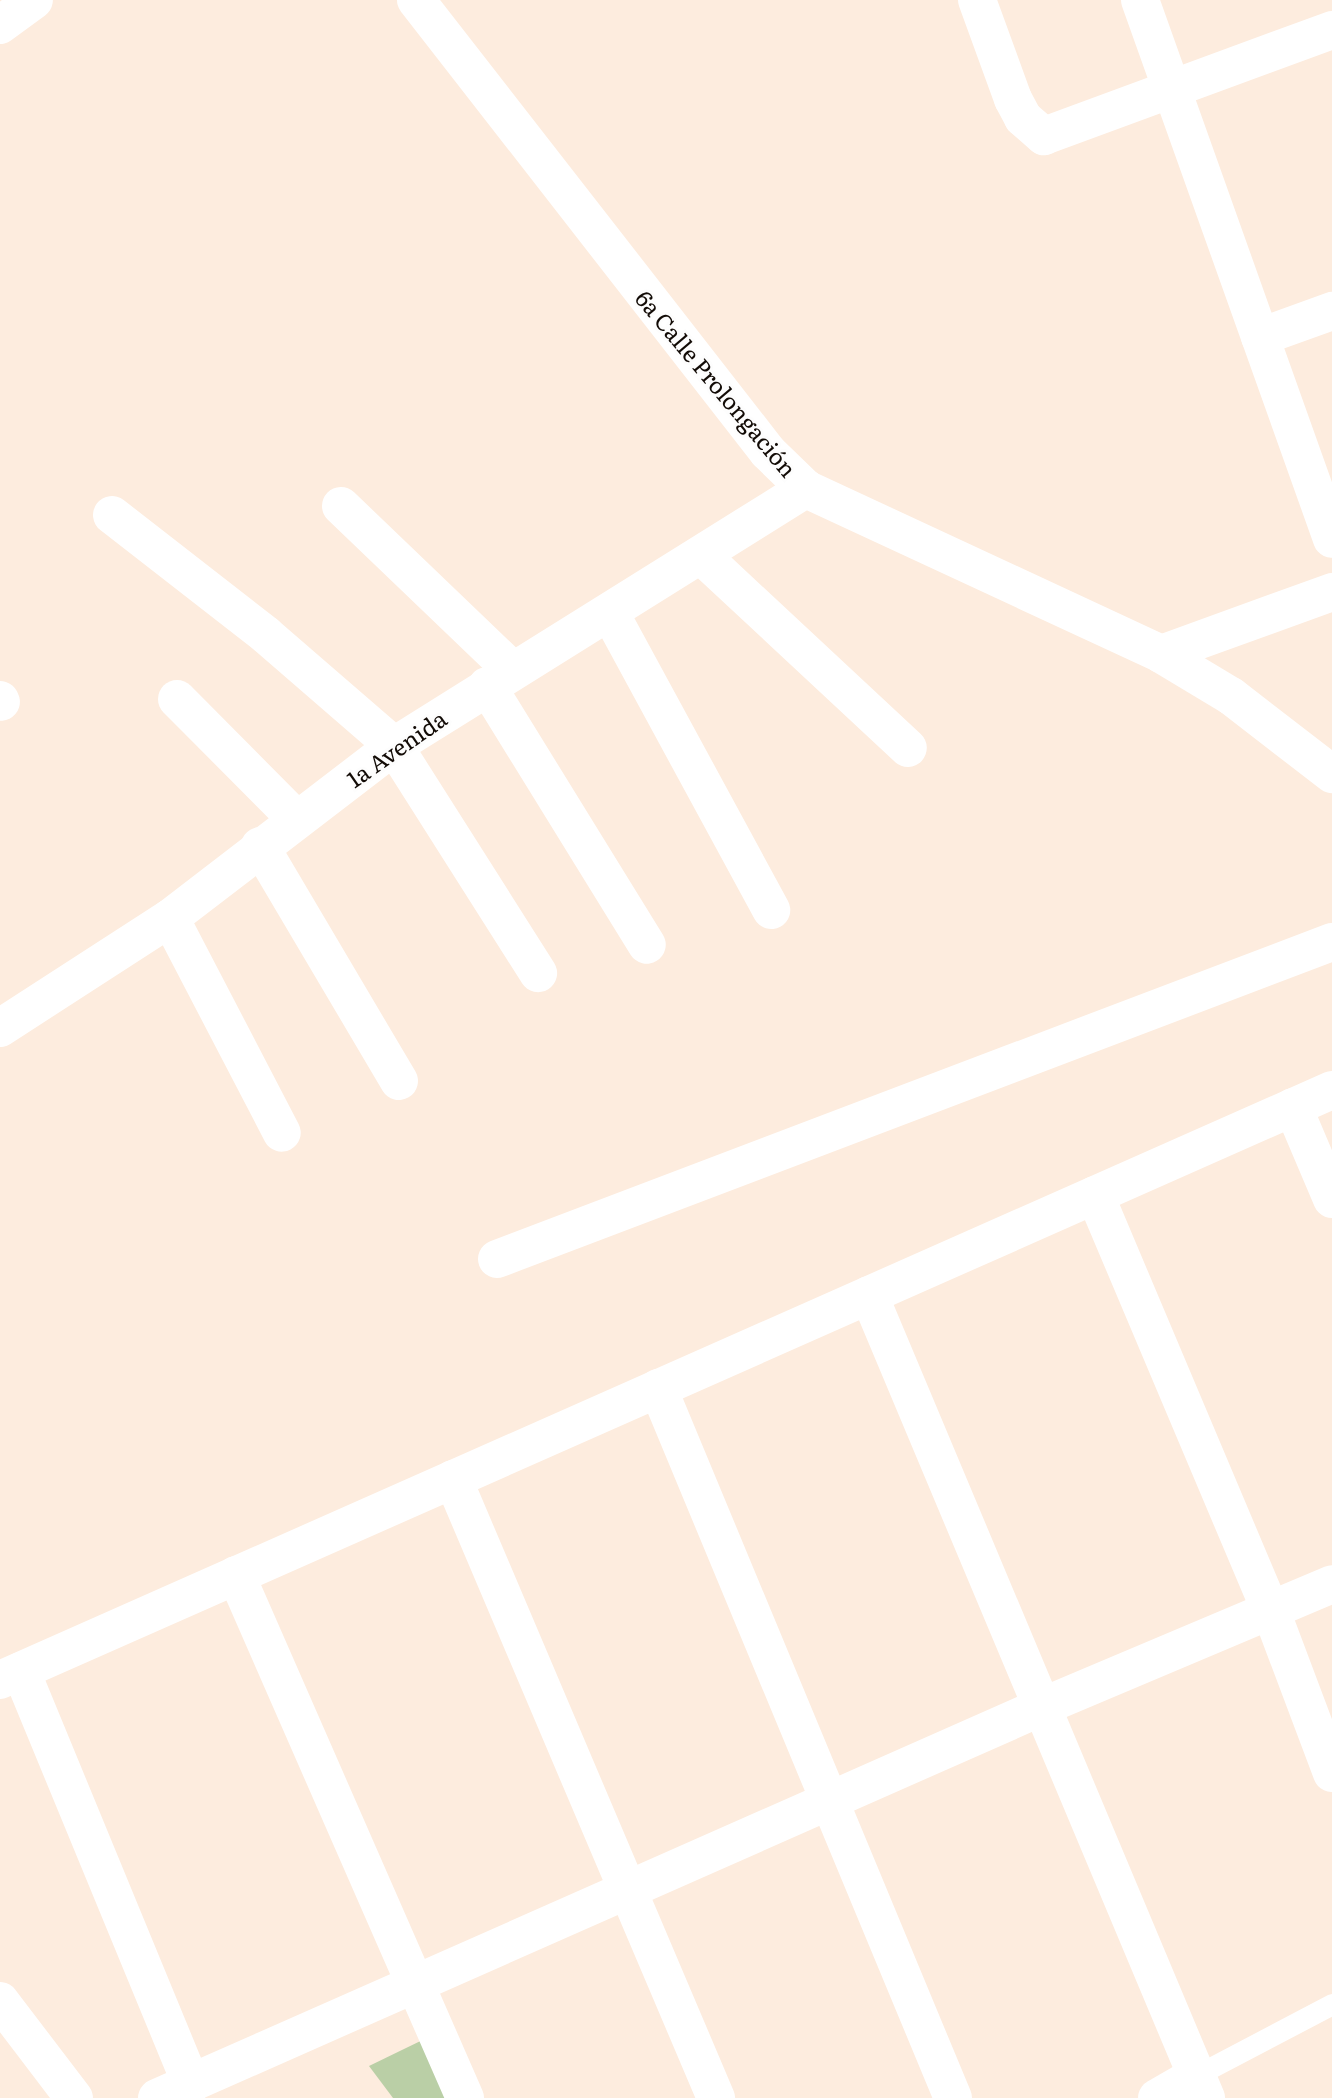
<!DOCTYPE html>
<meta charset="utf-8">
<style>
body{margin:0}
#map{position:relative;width:1332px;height:2098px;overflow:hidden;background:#fdecde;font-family:Literata,serif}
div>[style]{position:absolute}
.green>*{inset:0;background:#bacfa6}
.service>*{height:21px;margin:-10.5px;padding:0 10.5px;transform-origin:10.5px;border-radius:10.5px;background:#fff}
.minor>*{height:38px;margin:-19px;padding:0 19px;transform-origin:19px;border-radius:19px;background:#fff}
.tertiary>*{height:38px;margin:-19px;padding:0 19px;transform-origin:19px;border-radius:19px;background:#fff}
span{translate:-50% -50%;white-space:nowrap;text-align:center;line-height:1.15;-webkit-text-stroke:6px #fdfdfd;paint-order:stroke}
.street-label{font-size:23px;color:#120b06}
</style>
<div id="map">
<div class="green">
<div style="clip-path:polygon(439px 2032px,468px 2098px,393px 2098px,369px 2066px)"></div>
</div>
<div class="service">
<div style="left:1197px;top:2075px;width:153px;rotate:-27.7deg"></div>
</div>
<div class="minor">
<div style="left:416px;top:0;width:573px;rotate:52.09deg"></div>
<div style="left:768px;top:452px;width:53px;rotate:44.2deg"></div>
<div style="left:806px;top:489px;width:391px;rotate:24.9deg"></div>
<div style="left:1161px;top:654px;width:82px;rotate:31deg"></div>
<div style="left:1231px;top:696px;width:128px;rotate:37.7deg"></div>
<div style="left:977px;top:0;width:105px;rotate:70deg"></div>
<div style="left:1013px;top:99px;width:21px;rotate:62deg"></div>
<div style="left:1023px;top:118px;width:28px;rotate:41deg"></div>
<div style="left:1044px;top:136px;width:307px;rotate:-20.2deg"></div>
<div style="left:1140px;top:0;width:572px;rotate:70.39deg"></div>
<div style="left:0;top:25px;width:42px;rotate:-36.3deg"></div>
<div style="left:1260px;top:337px;width:77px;rotate:-19.9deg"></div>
<div style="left:341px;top:506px;width:237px;rotate:43.8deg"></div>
<div style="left:112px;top:515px;width:195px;rotate:37.9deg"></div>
<div style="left:266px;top:635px;width:169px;rotate:40.9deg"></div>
<div style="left:394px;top:746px;width:269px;rotate:57.6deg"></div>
<div style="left:703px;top:557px;width:280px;rotate:43deg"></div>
<div style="left:610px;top:613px;width:338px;rotate:61.5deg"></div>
<div style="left:1161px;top:654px;width:182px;rotate:-19.9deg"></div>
<div style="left:487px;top:686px;width:304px;rotate:58.3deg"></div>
<div style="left:177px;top:699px;width:169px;rotate:45.2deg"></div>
<div style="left:0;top:700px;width:2px;rotate:63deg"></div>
<div style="left:260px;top:846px;width:273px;rotate:59.4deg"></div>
<div style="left:170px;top:918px;width:242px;rotate:62.5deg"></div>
<div style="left:0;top:1028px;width:202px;rotate:-32.9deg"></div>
<div style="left:170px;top:918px;width:282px;rotate:-37.5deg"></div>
<div style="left:394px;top:746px;width:486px;rotate:-32deg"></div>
<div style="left:1293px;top:1107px;width:100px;rotate:67deg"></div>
<div style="left:1095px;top:1195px;width:452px;rotate:67.1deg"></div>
<div style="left:1271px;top:1611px;width:173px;rotate:69.4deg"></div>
<div style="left:497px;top:1259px;width:893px;rotate:-20.79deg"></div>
<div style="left:869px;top:1295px;width:871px;rotate:67.23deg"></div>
<div style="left:658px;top:1388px;width:769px;rotate:67.44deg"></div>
<div style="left:453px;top:1479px;width:673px;rotate:66.98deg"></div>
<div style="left:236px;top:1575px;width:571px;rotate:66.35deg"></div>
<div style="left:21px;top:1671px;width:447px;rotate:67.6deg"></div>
<div style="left:0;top:1680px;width:1457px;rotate:-23.89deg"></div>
<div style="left:157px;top:2098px;width:964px;rotate:-23.85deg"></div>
<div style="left:1039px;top:1708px;width:318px;rotate:-22.9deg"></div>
<div style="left:1157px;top:2098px;width:46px;rotate:-29.9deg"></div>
</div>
<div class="tertiary">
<div style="left:0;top:2001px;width:122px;rotate:52.7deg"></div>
</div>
<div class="street-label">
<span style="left:717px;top:383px;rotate:50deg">6a Calle Prolongación</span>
<span style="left:396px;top:748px;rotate:-35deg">1a Avenida</span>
</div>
</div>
